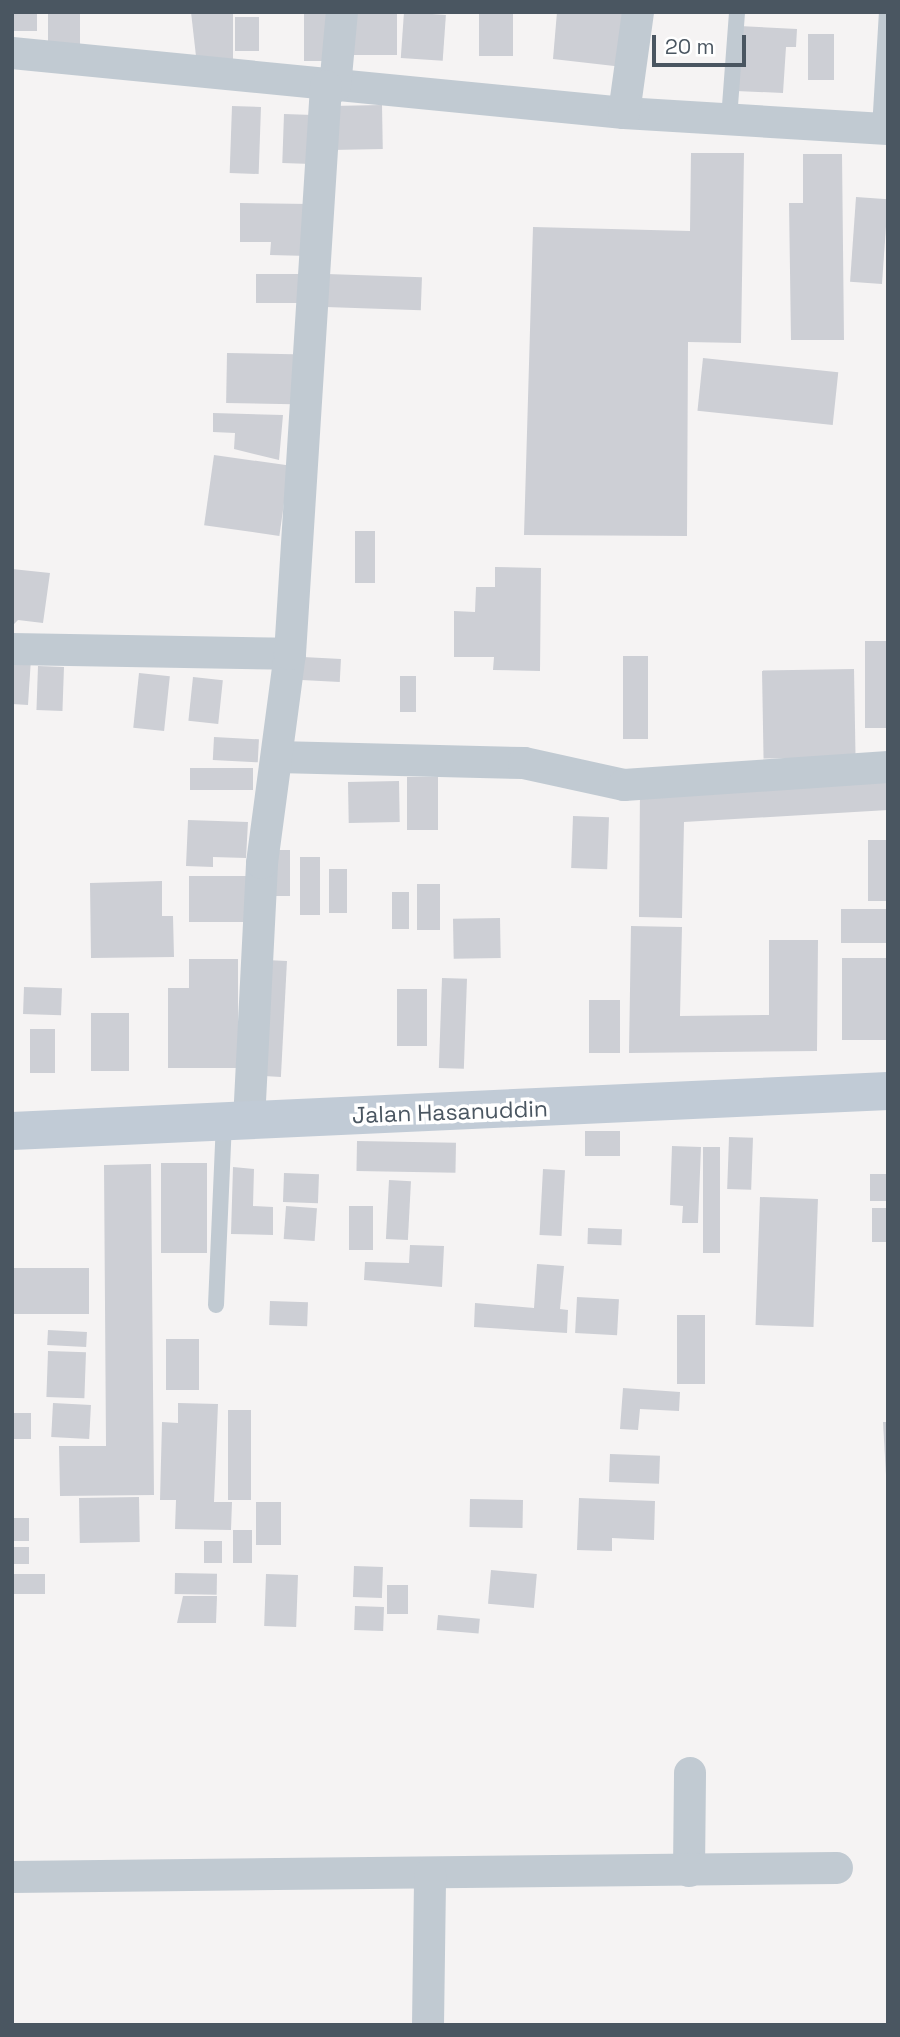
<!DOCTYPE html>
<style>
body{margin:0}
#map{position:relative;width:900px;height:2037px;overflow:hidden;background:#f5f3f3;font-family:"Space Grotesk",sans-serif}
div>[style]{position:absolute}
.building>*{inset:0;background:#cdcfd5;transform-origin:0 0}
.lane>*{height:16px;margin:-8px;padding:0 8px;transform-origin:8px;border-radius:8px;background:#c1cad2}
.street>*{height:32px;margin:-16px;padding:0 16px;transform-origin:16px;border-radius:16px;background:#c1cad2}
.secondary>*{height:38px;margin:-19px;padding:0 19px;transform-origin:19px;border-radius:19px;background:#c1cbd6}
span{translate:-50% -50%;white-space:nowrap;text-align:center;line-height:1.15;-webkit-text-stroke:7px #fff;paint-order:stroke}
.street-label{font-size:23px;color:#4a5661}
.frame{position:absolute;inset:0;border:14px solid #4a5661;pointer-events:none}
.scale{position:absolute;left:652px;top:35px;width:94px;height:32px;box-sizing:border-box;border:4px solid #4a5661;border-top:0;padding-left:9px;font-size:21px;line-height:24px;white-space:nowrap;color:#4a5661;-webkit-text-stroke:5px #fff;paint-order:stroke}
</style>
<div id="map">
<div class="building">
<div style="left:12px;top:12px;width:25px;height:19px"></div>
<div style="left:48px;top:12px;width:32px;height:33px"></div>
<div style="clip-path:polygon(191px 12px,233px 12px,233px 65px,197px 65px)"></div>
<div style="left:304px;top:12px;width:32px;height:49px"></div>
<div style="left:345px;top:12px;width:52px;height:43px"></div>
<div style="left:404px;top:12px;width:42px;height:46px;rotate:4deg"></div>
<div style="left:479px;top:12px;width:34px;height:44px"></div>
<div style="clip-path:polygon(557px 12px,628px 12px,623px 67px,553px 59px)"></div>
<div style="left:235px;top:17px;width:24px;height:34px"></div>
<div style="clip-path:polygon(739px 26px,797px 29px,796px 47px,786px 47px,783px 93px,736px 91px)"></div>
<div style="left:808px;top:34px;width:26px;height:46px"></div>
<div style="left:382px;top:105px;width:44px;height:51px;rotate:89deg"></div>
<div style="left:232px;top:106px;width:29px;height:67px;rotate:2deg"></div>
<div style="left:284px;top:114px;width:29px;height:49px;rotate:2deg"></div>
<div style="clip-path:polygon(691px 153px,744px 153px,741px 343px,688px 342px,687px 536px,524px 535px,533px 227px,690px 231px)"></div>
<div style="clip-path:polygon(803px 154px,842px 154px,844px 340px,791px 340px,789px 203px,803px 203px)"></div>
<div style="left:856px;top:197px;width:32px;height:85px;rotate:4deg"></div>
<div style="clip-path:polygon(240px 203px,310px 204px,309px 256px,270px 255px,271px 242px,240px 242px)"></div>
<div style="left:256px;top:274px;width:46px;height:29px"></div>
<div style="left:327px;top:274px;width:95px;height:33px;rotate:2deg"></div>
<div style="left:227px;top:353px;width:67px;height:50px;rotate:1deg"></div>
<div style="left:703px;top:358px;width:136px;height:53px;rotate:6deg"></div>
<div style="clip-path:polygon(213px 413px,283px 415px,279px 460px,234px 449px,235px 433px,213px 432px)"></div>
<div style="left:214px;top:455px;width:76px;height:71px;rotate:8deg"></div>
<div style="left:355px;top:531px;width:20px;height:52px"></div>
<div style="clip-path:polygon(495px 567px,541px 568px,540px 671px,493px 670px,494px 657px,454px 657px,454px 611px,475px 612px,476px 587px,495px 587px)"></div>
<div style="clip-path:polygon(12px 569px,50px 573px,43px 623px,18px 620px,12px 626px)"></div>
<div style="left:865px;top:641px;width:23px;height:87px"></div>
<div style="left:623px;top:656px;width:25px;height:83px"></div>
<div style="clip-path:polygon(12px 657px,31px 658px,28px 705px,12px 704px)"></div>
<div style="left:303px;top:657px;width:38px;height:23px;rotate:3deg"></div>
<div style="left:38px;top:666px;width:26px;height:44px;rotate:2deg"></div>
<div style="left:854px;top:669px;width:88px;height:92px;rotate:89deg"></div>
<div style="left:139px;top:673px;width:31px;height:55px;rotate:6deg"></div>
<div style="left:400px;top:676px;width:16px;height:36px"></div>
<div style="left:193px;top:677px;width:30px;height:44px;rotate:6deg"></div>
<div style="left:214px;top:737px;width:45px;height:23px;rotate:3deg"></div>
<div style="left:190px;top:768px;width:63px;height:22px"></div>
<div style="clip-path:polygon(888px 771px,888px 810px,684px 822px,682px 918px,639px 917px,640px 787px)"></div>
<div style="left:407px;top:777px;width:31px;height:53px"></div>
<div style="left:399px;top:781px;width:41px;height:51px;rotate:89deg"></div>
<div style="left:573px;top:816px;width:36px;height:52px;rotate:2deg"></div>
<div style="clip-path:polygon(188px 820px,248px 822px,246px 858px,213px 857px,213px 867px,186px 866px)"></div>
<div style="left:868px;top:840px;width:20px;height:61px"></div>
<div style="left:272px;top:850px;width:18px;height:46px"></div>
<div style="left:300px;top:857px;width:20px;height:58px"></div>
<div style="left:329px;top:869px;width:18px;height:44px"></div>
<div style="left:189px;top:876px;width:59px;height:46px"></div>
<div style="clip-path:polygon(162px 881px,162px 916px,173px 916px,174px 957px,91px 958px,90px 883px)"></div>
<div style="left:417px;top:884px;width:23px;height:46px"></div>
<div style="left:392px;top:892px;width:17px;height:37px"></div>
<div style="left:888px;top:909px;width:34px;height:47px;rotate:90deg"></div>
<div style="left:500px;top:918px;width:40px;height:47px;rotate:89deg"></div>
<div style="clip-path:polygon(631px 926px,682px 927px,680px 1016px,769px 1015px,769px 940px,818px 940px,817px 1051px,629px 1053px)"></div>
<div style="left:888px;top:958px;width:82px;height:46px;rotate:90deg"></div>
<div style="clip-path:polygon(189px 959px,238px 959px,238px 1068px,168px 1068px,168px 988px,189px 988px)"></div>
<div style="left:266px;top:960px;width:21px;height:116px;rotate:3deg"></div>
<div style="left:442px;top:978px;width:25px;height:90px;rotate:2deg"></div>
<div style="left:24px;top:987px;width:38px;height:27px;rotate:2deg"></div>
<div style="left:397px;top:989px;width:30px;height:57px"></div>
<div style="left:589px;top:1000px;width:31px;height:53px"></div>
<div style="left:91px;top:1013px;width:38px;height:58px"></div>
<div style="left:30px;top:1029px;width:25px;height:44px"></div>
<div style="left:585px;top:1131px;width:35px;height:25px"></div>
<div style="left:729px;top:1137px;width:24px;height:52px;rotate:2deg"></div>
<div style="left:357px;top:1141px;width:99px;height:30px;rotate:1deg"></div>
<div style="clip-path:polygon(672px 1146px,701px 1147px,698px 1223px,682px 1223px,683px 1206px,670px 1205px)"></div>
<div style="left:703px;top:1147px;width:17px;height:106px"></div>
<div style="left:161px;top:1163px;width:46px;height:90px"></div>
<div style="clip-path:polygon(151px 1164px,154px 1495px,60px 1496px,59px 1446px,106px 1446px,104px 1165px)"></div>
<div style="clip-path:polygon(233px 1167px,254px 1169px,253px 1206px,273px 1207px,273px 1235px,231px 1234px)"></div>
<div style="left:543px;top:1169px;width:22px;height:66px;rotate:3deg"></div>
<div style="left:284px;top:1173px;width:35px;height:29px;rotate:2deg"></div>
<div style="left:870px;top:1174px;width:18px;height:27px"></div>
<div style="left:389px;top:1180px;width:22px;height:59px;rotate:3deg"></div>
<div style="left:760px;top:1197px;width:58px;height:128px;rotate:2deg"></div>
<div style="left:286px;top:1206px;width:31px;height:33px;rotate:4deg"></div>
<div style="left:349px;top:1206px;width:24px;height:44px"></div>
<div style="left:872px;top:1208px;width:16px;height:34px"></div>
<div style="left:588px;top:1228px;width:34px;height:16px;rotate:2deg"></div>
<div style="clip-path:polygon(410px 1245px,444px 1246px,442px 1287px,364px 1280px,365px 1262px,409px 1263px)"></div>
<div style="clip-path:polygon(537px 1264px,564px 1266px,560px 1309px,568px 1310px,567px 1333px,474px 1327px,475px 1303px,534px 1308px)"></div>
<div style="left:12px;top:1268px;width:77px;height:46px"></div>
<div style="left:577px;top:1297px;width:42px;height:36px;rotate:3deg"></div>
<div style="left:270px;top:1301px;width:38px;height:24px;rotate:2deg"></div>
<div style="left:677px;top:1315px;width:28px;height:69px"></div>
<div style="left:48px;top:1330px;width:39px;height:15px;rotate:3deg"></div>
<div style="left:166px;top:1339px;width:33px;height:51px"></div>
<div style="left:48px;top:1351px;width:38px;height:46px;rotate:2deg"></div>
<div style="clip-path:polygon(623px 1388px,680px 1392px,679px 1411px,640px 1409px,638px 1430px,620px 1429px)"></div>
<div style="left:53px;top:1403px;width:38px;height:34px;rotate:3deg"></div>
<div style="clip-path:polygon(178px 1403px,218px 1404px,214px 1502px,232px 1502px,231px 1530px,175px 1529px,176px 1500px,160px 1500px,162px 1422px,178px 1423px)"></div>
<div style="left:228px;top:1410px;width:23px;height:90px"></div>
<div style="left:12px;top:1413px;width:19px;height:26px"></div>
<div style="clip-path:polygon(883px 1422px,888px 1422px,888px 1474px,886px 1475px)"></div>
<div style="left:610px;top:1454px;width:50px;height:28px;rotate:2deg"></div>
<div style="left:139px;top:1497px;width:45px;height:60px;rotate:89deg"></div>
<div style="clip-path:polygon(579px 1498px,655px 1501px,654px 1540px,612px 1538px,612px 1551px,577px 1550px)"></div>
<div style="left:470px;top:1499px;width:53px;height:28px;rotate:1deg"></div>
<div style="left:256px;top:1502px;width:25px;height:43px"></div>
<div style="left:12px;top:1518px;width:17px;height:23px"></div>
<div style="left:233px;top:1530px;width:19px;height:33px"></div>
<div style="left:204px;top:1541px;width:18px;height:22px"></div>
<div style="left:12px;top:1547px;width:17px;height:17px"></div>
<div style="left:354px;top:1566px;width:29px;height:31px;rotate:2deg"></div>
<div style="left:491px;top:1570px;width:46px;height:34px;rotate:5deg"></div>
<div style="left:175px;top:1573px;width:42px;height:21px;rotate:1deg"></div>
<div style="left:12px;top:1574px;width:33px;height:20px"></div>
<div style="left:266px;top:1574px;width:32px;height:52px;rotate:2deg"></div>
<div style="left:387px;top:1585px;width:21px;height:29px"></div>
<div style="clip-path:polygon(183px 1596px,217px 1596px,216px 1623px,177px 1623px)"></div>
<div style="left:355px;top:1606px;width:29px;height:24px;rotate:2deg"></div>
<div style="left:438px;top:1615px;width:42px;height:15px;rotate:5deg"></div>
</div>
<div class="lane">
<div style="left:729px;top:119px;width:107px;rotate:-85.7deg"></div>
<div style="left:880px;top:129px;width:117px;rotate:-86.6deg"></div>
<div style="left:216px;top:1305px;width:183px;rotate:-87.5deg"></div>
</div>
<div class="street">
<div style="left:12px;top:53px;width:615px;rotate:5.6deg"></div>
<div style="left:624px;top:113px;width:264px;rotate:3.5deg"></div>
<div style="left:335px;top:87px;width:75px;rotate:-84.7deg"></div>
<div style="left:624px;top:113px;width:102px;rotate:-82.1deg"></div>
<div style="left:12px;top:649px;width:278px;rotate:1deg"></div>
<div style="left:277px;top:757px;width:247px;rotate:1.4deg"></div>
<div style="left:524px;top:763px;width:102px;rotate:12.4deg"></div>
<div style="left:624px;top:785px;width:265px;rotate:-3.9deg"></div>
<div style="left:249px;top:1121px;width:258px;rotate:-87.1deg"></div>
<div style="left:262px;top:863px;width:211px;rotate:-82.4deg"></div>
<div style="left:290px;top:654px;width:569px;rotate:-86.37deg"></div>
<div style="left:689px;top:1871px;width:98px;rotate:-89.4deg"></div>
<div style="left:12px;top:1877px;width:825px;rotate:-0.63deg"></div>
<div style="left:428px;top:2025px;width:151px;rotate:-89.2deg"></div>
</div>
<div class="secondary">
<div style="left:12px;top:1131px;width:877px;rotate:-2.61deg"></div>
</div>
<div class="street-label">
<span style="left:450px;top:1112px;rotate:-2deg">Jalan Hasanuddin</span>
</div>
<div class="frame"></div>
<div class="scale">20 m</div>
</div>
